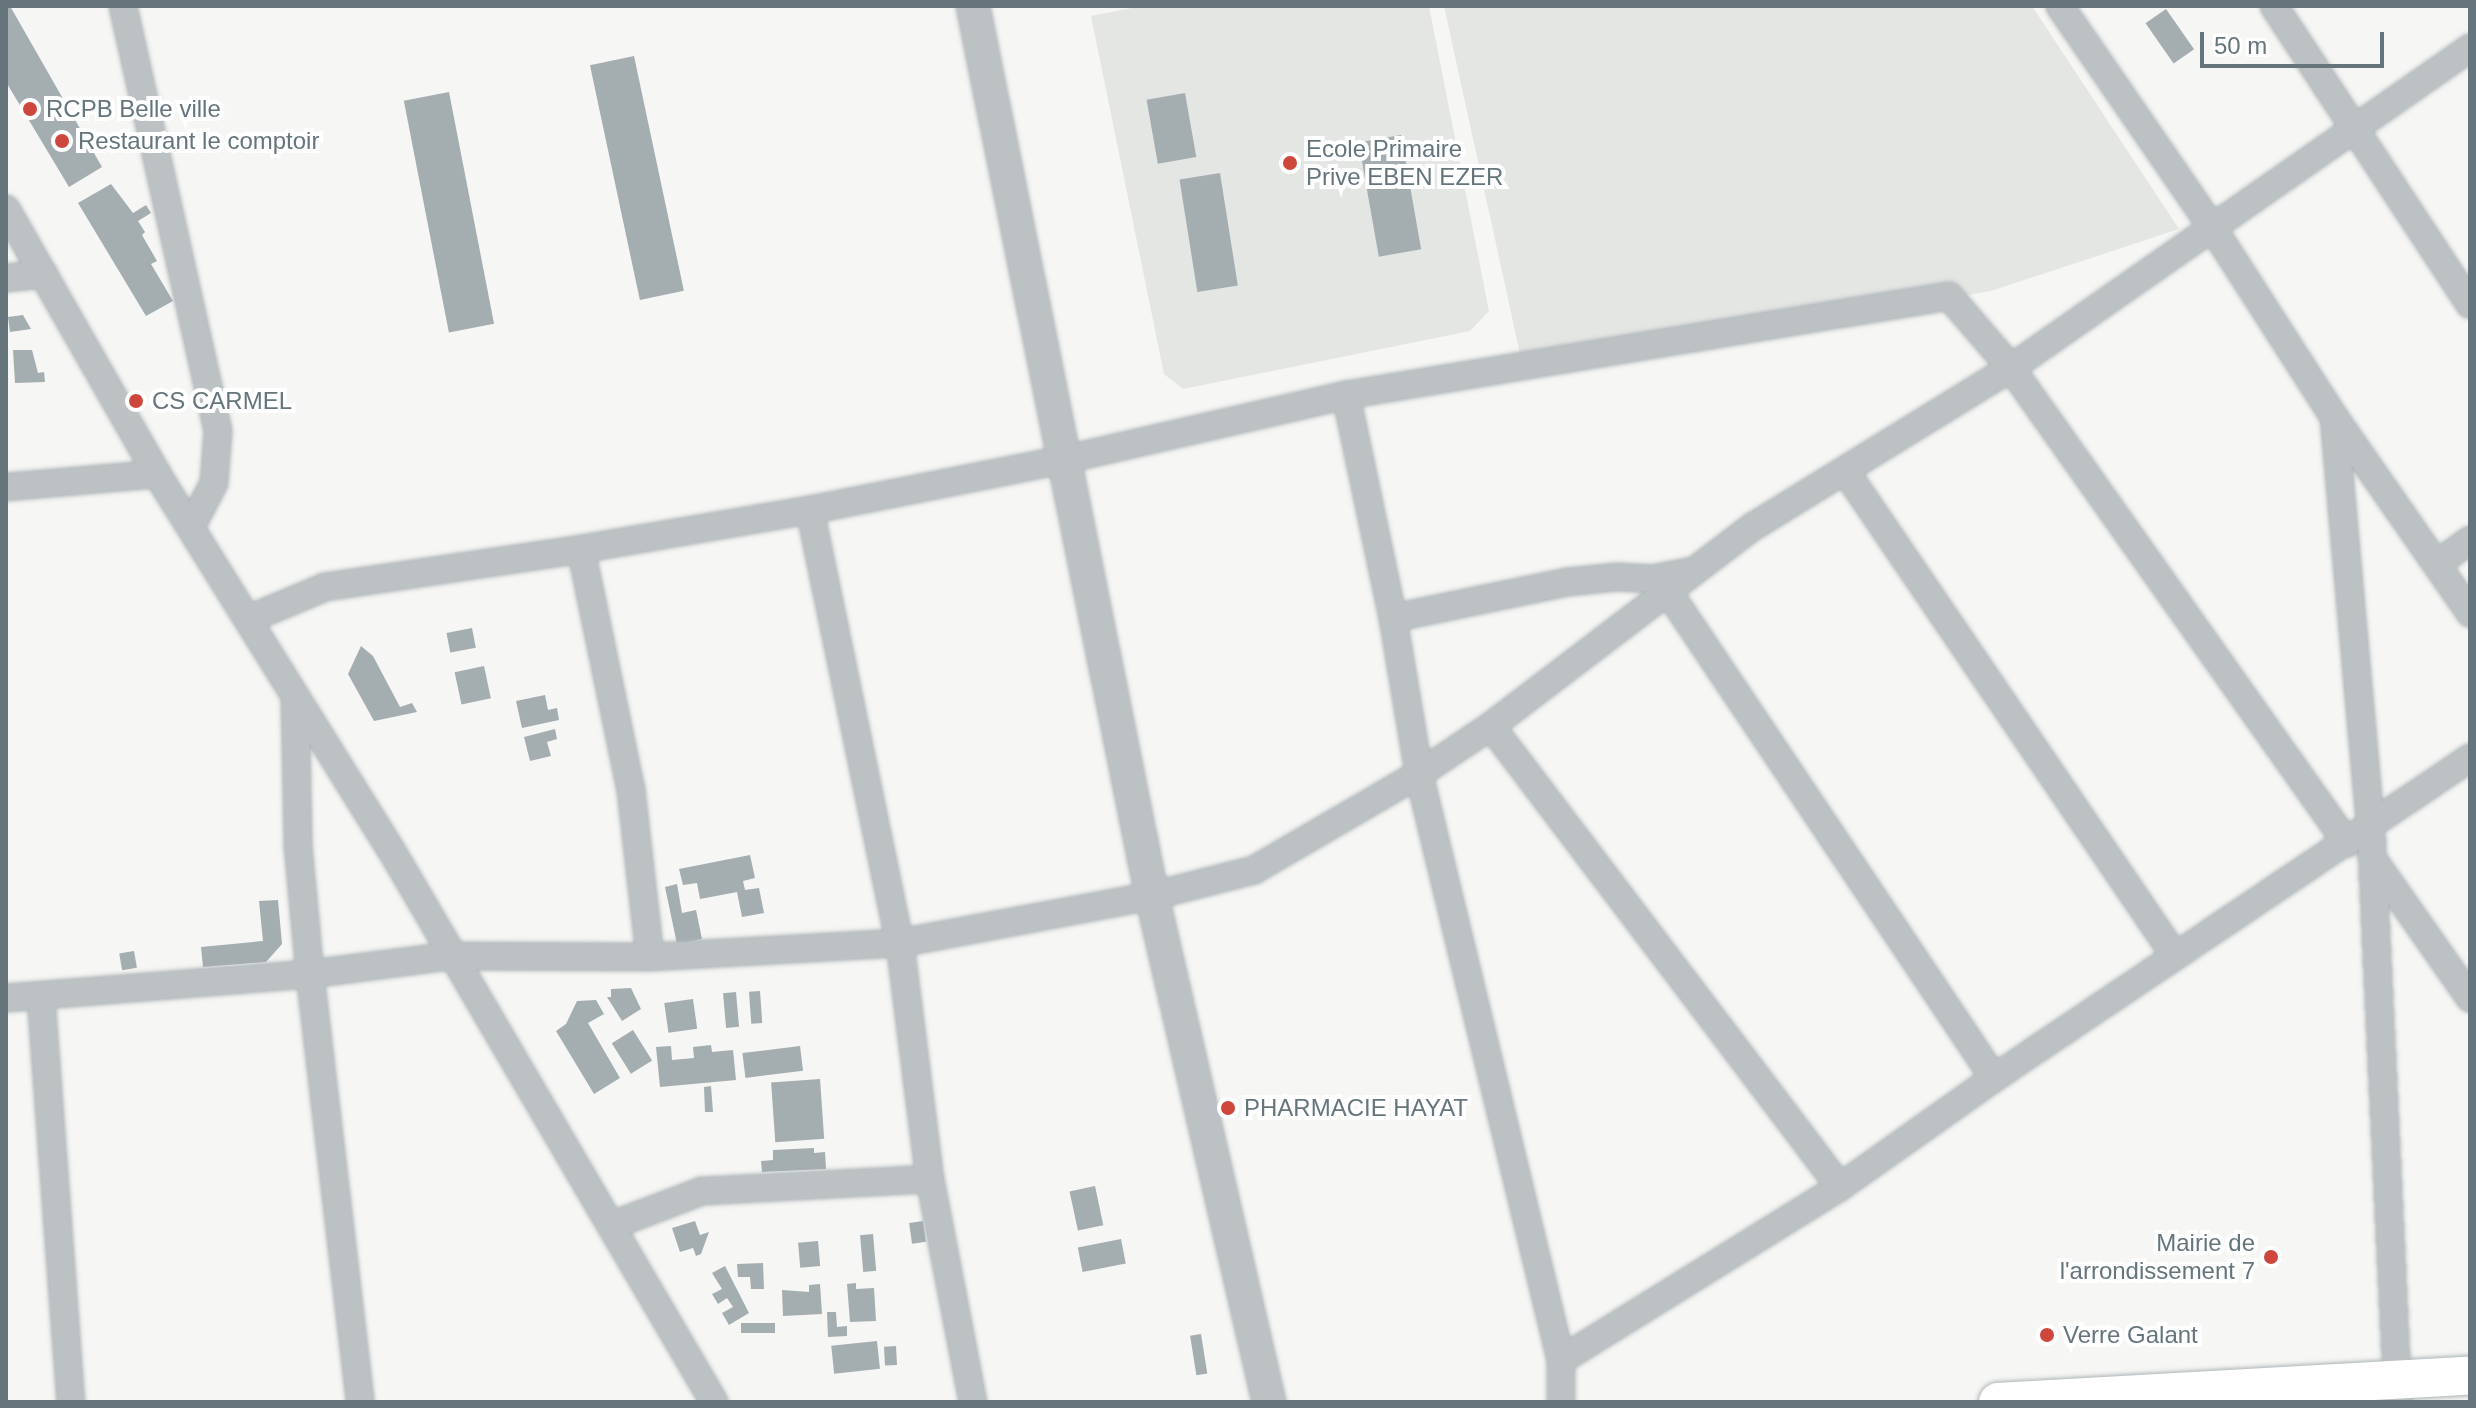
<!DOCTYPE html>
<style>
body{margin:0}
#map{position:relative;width:2476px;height:1408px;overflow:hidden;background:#f6f6f4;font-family:Helvetica,sans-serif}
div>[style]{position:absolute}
.built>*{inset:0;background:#e4e6e4}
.building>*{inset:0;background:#a4adb0;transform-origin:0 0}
.roads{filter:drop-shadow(0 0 2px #aeb5b8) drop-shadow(0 0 2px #aeb5b8)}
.minor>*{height:26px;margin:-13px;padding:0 13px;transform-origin:13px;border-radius:13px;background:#bcc1c3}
.tertiary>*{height:32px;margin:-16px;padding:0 16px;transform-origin:16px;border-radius:16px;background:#bcc1c3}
.secondary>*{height:38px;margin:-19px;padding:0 19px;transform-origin:19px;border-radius:19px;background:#fff}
.dots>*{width:22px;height:22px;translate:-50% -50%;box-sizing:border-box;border:4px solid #fff;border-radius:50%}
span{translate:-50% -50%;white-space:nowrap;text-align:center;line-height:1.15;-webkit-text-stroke:8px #fff;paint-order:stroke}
.poi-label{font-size:24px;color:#65757b}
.left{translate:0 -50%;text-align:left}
.right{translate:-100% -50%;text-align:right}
.frame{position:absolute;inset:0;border:8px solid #65757b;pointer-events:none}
.scale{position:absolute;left:2200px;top:32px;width:184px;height:36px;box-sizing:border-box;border:4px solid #65757b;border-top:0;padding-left:10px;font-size:24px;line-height:28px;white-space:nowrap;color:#65757b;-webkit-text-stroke:6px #fff;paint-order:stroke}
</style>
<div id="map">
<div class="built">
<div style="clip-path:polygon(1142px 6px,1429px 6px,1489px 311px,1470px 331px,1183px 389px,1164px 374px,1091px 16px)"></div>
<div style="clip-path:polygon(1444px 6px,2032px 6px,2179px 229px,1991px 291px,1524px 372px)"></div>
</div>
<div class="building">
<div style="clip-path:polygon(6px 6px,10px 6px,102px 167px,69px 187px,6px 82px)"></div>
<div style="left:2166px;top:9px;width:49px;height:25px;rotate:55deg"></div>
<div style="left:634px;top:56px;width:240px;height:45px;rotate:78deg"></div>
<div style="left:449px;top:92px;width:236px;height:46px;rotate:79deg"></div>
<div style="left:1185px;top:93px;width:65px;height:39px;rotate:80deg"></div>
<div style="left:1401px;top:135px;width:116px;height:43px;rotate:80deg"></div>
<div style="left:1220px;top:173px;width:114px;height:41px;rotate:81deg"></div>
<div style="clip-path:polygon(111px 184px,133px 213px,146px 205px,151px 213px,138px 221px,145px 232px,142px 235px,157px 261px,151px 264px,173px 301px,146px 316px,78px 203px)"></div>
<div style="clip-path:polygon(23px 315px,31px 329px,10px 332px,8px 317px)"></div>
<div style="clip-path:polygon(13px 350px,32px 350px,38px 373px,44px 372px,45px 382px,15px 383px)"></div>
<div style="left:472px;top:628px;width:20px;height:26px;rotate:79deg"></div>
<div style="clip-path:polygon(361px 646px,373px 656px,400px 707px,412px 703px,417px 712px,374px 721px,348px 674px)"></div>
<div style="left:484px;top:666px;width:33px;height:30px;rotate:78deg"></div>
<div style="clip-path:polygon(545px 695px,548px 710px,557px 708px,559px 720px,522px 728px,516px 701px)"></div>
<div style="clip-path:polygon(555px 729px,557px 739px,547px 742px,551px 756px,530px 761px,524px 737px)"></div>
<div style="clip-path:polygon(750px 855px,755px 878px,743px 881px,745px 890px,759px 888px,764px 913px,742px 917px,737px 892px,700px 899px,697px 883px,683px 885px,679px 869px)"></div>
<div style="clip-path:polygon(677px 884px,682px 913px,696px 910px,702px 939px,677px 944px,665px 887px)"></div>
<div style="clip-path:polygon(278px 900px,282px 944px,266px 962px,203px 967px,201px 947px,263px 941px,259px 901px)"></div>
<div style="left:134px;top:951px;width:17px;height:15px;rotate:80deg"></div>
<div style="clip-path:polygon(631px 988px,641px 1009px,622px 1021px,607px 997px,611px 997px,611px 989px)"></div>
<div style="left:760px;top:991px;width:32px;height:11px;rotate:86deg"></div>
<div style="left:736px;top:992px;width:35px;height:13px;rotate:85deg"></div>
<div style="left:693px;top:999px;width:30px;height:29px;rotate:82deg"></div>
<div style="clip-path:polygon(596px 1000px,604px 1014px,588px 1023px,620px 1078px,594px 1094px,556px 1031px,566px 1024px,577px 1001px)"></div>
<div style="left:633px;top:1030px;width:36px;height:25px;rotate:58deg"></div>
<div style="clip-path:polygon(711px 1045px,712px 1052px,733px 1050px,736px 1080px,660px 1087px,656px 1047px,671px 1046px,672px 1060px,694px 1058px,693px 1047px)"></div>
<div style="left:800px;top:1046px;width:25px;height:58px;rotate:83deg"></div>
<div style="left:820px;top:1079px;width:60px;height:49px;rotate:86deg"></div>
<div style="clip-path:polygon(711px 1086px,713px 1112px,705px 1112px,704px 1087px)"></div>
<div style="clip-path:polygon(814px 1148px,814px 1153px,825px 1152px,826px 1169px,762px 1172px,761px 1161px,773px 1160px,773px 1150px)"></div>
<div style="left:1095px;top:1186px;width:40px;height:26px;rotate:78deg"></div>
<div style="clip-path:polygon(695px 1221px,700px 1235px,709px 1232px,701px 1254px,696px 1256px,693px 1248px,680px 1252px,672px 1228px)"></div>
<div style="left:923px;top:1221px;width:21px;height:14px;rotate:82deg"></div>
<div style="left:873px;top:1234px;width:37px;height:13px;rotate:85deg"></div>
<div style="left:1121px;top:1239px;width:25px;height:44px;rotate:79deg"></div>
<div style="left:818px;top:1241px;width:25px;height:20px;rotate:85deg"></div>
<div style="clip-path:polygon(763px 1263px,764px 1289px,751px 1289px,750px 1277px,738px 1277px,737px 1264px)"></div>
<div style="clip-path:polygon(725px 1266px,749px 1313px,729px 1325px,722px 1313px,733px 1307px,727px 1298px,718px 1304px,712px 1294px,722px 1289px,712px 1273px)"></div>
<div style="clip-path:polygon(856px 1283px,856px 1289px,874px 1288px,876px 1321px,850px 1322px,847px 1284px)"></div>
<div style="clip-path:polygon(820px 1284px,822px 1314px,783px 1316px,782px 1290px,809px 1292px,809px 1285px)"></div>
<div style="clip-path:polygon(827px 1312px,836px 1312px,837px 1327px,847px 1326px,847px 1336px,828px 1337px)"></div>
<div style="left:741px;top:1323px;width:34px;height:10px"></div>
<div style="left:1201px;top:1334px;width:40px;height:11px;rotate:81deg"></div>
<div style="left:877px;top:1341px;width:28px;height:46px;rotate:84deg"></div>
<div style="left:896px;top:1346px;width:19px;height:12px;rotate:87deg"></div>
</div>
<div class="roads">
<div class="minor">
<div style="left:123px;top:6px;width:435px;rotate:77.4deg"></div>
<div style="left:218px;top:431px;width:52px;rotate:94.4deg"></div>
<div style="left:214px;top:483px;width:47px;rotate:117.6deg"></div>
<div style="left:2060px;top:6px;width:268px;rotate:55.5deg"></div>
<div style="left:2212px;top:227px;width:226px;rotate:57.3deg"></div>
<div style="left:2334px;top:417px;width:239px;rotate:55.2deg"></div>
<div style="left:2274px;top:6px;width:357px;rotate:56.7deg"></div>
<div style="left:6px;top:209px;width:305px;rotate:60.3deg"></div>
<div style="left:157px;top:474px;width:441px;rotate:58.1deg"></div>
<div style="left:390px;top:848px;width:642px;rotate:59.68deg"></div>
<div style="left:6px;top:278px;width:38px;rotate:-6deg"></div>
<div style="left:1346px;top:395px;width:228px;rotate:78.1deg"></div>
<div style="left:1393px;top:618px;width:158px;rotate:80.5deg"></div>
<div style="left:1419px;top:774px;width:603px;rotate:76.38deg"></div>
<div style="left:1561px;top:1360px;width:42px;rotate:90deg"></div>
<div style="left:2334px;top:417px;width:413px;rotate:84.9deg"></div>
<div style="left:2371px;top:828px;width:575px;rotate:87.31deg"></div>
<div style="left:1846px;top:472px;width:585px;rotate:55.79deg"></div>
<div style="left:6px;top:487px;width:152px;rotate:-4.9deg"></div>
<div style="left:810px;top:510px;width:442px;rotate:78.3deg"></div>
<div style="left:900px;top:943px;width:238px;rotate:82.8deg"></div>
<div style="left:930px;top:1179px;width:227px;rotate:79.1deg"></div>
<div style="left:581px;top:549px;width:246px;rotate:78.3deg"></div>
<div style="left:631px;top:790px;width:168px;rotate:83.5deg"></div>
<div style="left:2437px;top:564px;width:41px;rotate:-36deg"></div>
<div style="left:1669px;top:593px;width:584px;rotate:56.17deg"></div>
<div style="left:1393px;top:618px;width:178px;rotate:-11.7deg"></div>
<div style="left:1567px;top:582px;width:50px;rotate:-5.7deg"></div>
<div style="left:1617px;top:577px;width:35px;rotate:3deg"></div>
<div style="left:1652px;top:579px;width:42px;rotate:-11deg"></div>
<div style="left:249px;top:619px;width:82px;rotate:-22.8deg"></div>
<div style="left:325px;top:587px;width:259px;rotate:-8.4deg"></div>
<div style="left:581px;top:549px;width:232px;rotate:-9.7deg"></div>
<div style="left:810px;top:510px;width:262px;rotate:-11.2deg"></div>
<div style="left:1067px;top:459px;width:286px;rotate:-12.9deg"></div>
<div style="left:1346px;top:395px;width:611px;rotate:-9.32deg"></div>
<div style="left:1949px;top:296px;width:95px;rotate:49.3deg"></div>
<div style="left:2011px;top:368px;width:582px;rotate:54.73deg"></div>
<div style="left:295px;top:696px;width:149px;rotate:88.8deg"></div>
<div style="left:298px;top:845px;width:130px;rotate:84.7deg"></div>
<div style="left:310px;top:974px;width:431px;rotate:83.3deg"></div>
<div style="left:1491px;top:726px;width:578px;rotate:52.87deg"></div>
<div style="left:2372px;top:858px;width:171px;rotate:55deg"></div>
<div style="left:41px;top:996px;width:407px;rotate:85.8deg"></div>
<div style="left:6px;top:998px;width:305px;rotate:-4.5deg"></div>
<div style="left:310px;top:974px;width:142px;rotate:-7.3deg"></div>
<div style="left:451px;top:956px;width:199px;rotate:0.3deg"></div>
<div style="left:650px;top:957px;width:250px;rotate:-3.2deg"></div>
<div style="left:900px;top:943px;width:256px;rotate:-10.6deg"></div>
<div style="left:1152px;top:896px;width:105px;rotate:-14.3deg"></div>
<div style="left:1254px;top:870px;width:191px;rotate:-30.2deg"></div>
<div style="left:1419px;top:774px;width:87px;rotate:-33.7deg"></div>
<div style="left:1491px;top:726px;width:330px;rotate:-37.3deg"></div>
<div style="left:1754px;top:526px;width:302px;rotate:-31.6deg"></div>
<div style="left:2011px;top:368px;width:560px;rotate:-34.88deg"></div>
<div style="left:613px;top:1225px;width:95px;rotate:-20.9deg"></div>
<div style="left:702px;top:1191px;width:228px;rotate:-3deg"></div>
<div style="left:1561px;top:1360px;width:328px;rotate:-31.8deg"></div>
<div style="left:1840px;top:1187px;width:189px;rotate:-35.3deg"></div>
<div style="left:1994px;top:1078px;width:574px;rotate:-33.91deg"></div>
</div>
<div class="tertiary">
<div style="left:973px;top:6px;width:908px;rotate:78.63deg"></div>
<div style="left:1152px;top:896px;width:519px;rotate:76.98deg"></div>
</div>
<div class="secondary">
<div style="left:1998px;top:1402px;width:473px;rotate:-3.2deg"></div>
</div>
</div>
<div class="dots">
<div style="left:30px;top:109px;background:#ce473c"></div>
<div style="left:62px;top:141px;background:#ce473c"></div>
<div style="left:1290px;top:163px;background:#ce473c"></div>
<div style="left:136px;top:401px;background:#ce473c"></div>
<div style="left:1228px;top:1108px;background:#ce473c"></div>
<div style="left:2271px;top:1257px;background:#ce473c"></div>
<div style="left:2047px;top:1335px;background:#ce473c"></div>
</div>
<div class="poi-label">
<span class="left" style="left:46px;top:109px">RCPB Belle ville</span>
<span class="left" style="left:78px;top:141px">Restaurant le comptoir</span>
<span class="left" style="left:1306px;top:163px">Ecole Primaire<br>Prive EBEN EZER</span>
<span class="left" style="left:152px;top:401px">CS CARMEL</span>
<span class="left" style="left:1244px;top:1108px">PHARMACIE HAYAT</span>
<span class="right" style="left:2255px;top:1257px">Mairie de<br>l'arrondissement 7</span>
<span class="left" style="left:2063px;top:1335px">Verre Galant</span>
</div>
<div class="frame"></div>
<div class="scale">50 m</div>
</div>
